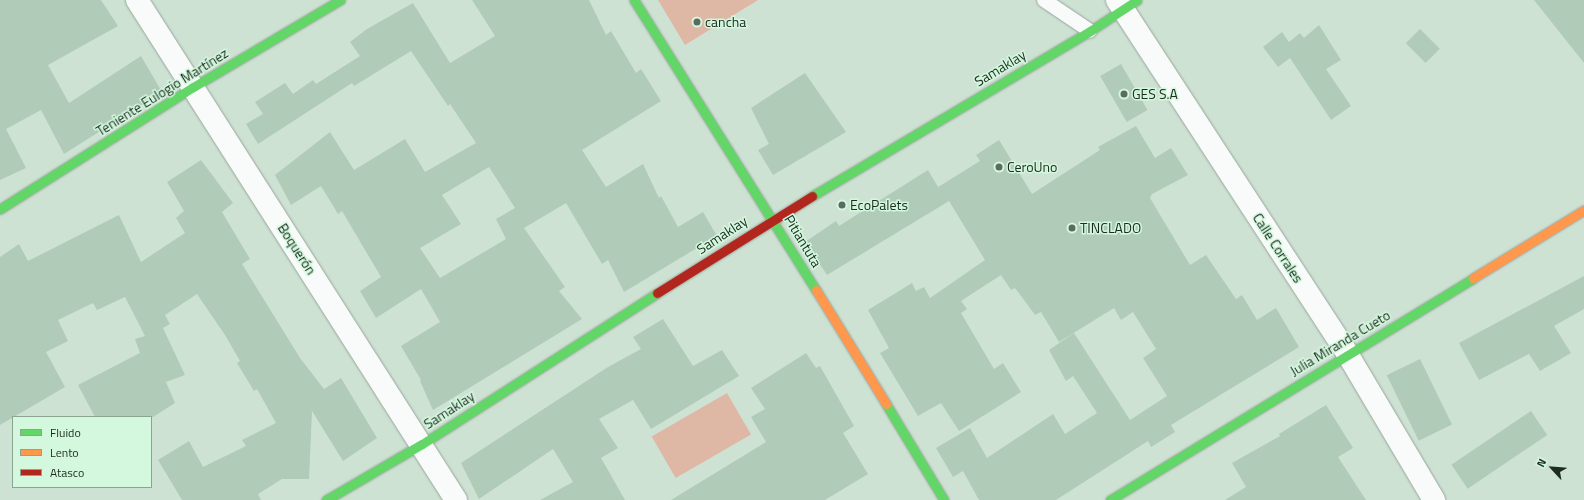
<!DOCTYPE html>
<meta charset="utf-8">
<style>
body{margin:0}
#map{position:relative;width:1584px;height:500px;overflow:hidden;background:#cee2d4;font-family:"Titillium Web",sans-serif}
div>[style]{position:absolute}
.green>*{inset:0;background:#deb7a5;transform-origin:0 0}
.building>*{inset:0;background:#b0cbb8;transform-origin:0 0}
.roads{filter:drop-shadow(0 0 1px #98a79c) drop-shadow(0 0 1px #98a79c)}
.lane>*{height:14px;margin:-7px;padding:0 7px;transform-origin:7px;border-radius:7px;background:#f8fbf9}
.street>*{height:22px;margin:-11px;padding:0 11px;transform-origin:11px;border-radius:11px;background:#f8fbf9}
.fast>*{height:9px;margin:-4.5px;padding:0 4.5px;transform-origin:4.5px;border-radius:4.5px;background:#63d668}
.slow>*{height:9px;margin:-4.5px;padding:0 4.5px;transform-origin:4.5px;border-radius:4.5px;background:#ff974d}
.jam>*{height:9px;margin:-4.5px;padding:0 4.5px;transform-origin:4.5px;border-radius:4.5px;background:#b3261e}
.dots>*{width:11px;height:11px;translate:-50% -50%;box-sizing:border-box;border:2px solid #d3f8dd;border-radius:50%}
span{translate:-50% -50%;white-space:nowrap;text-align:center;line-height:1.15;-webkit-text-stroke:3px #d3f8dd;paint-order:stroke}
.poi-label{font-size:14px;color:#1d2b21}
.left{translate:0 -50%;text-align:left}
.street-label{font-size:14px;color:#1d2b21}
.legend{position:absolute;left:12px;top:416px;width:140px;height:72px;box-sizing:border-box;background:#d3f8dd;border:1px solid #8aa692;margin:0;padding:5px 7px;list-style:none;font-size:12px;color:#1d2b21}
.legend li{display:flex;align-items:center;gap:8px;height:20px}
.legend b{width:20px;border:1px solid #8aa692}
.north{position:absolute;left:1532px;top:448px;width:40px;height:40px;-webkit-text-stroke:3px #d3f8dd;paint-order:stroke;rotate:296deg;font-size:11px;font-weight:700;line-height:16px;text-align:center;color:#1d2b21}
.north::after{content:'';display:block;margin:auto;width:14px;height:18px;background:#1d2b21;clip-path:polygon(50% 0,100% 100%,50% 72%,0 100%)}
</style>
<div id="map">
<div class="green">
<div style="clip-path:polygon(658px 0,758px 0,685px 45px)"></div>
<div style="left:727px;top:393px;width:48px;height:87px;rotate:60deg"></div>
</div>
<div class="building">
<div style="clip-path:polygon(0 0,101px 0,118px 26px,48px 65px,69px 103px,141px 56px,162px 92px,64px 154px,41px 110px,6px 129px,26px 168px,0 180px)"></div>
<div style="clip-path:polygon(evenodd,472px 0,589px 0,606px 35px,611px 31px,636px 73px,641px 69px,661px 101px,582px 150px,606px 187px,643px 164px,659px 198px,661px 196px,678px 227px,703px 212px,717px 236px,624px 292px,608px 260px,602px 264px,566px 203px,524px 228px,565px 287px,559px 291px,582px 319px,433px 410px,420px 381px,421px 380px,401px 346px,440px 322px,421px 289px,376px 318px,360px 291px,381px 277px,342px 211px,338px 214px,321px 186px,291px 205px,275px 175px,330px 132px,354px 170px,405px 139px,425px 172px,476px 143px,450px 104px,448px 106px,411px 51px,354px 86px,352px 83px,258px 144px,246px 124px,263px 114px,255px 102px,285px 83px,293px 94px,313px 80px,316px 84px,360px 56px,350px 42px,367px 29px,413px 3px,450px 63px,495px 36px,472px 0,489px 167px,515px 208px,496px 219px,506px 239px,440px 278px,420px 248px,461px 224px,442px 195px,489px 167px)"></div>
<div style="clip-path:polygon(1534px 0,1584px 0,1584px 63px)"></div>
<div style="clip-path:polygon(1319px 25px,1341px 60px,1326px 69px,1351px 106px,1331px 120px,1290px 58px,1278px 67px,1263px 47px,1282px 32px,1289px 42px,1300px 33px,1304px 38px)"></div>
<div style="left:1420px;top:29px;width:28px;height:20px;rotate:45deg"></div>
<div style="left:1121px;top:64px;width:53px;height:24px;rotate:60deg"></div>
<div style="clip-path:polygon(805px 73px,846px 132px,773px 175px,758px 150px,769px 144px,751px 108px)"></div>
<div style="clip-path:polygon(1136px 126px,1155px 158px,1171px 148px,1188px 175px,1152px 194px,1150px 198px,1190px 265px,1206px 255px,1236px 299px,1242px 295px,1257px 320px,1276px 308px,1299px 347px,1171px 425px,1175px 432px,1151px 447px,1148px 441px,1056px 500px,979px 500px,963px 471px,953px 477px,936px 448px,970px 428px,987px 458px,1053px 414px,1065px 434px,1097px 413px,1073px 376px,1066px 381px,1049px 350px,1074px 333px,1130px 420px,1167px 396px,1143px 358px,1156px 349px,1133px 312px,1121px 320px,1114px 308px,1059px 342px,1041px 312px,1035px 315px,1015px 288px,1011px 290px,1001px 275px,961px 301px,967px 309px,961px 313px,994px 369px,1003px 363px,1021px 392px,959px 431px,941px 403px,918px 416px,880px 353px,889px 348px,868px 310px,912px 283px,916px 291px,924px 287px,930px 298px,985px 260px,949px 201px,827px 275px,805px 242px,836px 221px,839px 226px,928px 170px,938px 187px,980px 161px,976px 155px,999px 140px,1032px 194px,1100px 150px,1098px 147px)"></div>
<div style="clip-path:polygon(201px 160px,233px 203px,222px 212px,250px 259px,242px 264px,300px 358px,324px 389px,341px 378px,377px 438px,343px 461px,312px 411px,309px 479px,282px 479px,258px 494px,261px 500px,182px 500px,158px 460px,189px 441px,203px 467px,246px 446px,242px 440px,276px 423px,257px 389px,254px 391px,237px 363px,240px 361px,225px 335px,197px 294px,165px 315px,170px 324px,163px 328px,185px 375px,166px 382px,175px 403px,153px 417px,95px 417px,78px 385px,140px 353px,135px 339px,145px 336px,125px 297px,97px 310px,93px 303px,58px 320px,68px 341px,46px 352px,65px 387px,0 425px,0 257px,19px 244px,28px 261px,119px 215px,141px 262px,185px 233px,176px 218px,184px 211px,167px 182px)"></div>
<div style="clip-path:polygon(1584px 276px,1584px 309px,1554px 326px,1571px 353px,1540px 371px,1529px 354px,1479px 380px,1459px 343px)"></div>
<div style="clip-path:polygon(663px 319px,693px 366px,722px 350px,739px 376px,651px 429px,633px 400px,599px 419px,618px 448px,601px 458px,625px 500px,540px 500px,573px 482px,553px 449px,479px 499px,461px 463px,608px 367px,641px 349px,633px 337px)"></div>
<div style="clip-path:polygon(806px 353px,816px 368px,820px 366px,854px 426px,843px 433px,868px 474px,825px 500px,671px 500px,766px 442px,751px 417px,765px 409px,751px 388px)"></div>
<div style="left:1420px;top:359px;width:73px;height:37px;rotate:64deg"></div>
<div style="clip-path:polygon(1326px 405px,1353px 448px,1338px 457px,1366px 500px,1225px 500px,1246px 487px,1232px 463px,1280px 436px,1279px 434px)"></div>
<div style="left:1531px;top:411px;width:29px;height:96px;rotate:56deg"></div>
</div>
<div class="roads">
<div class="lane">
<div style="left:1044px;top:0;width:55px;rotate:34deg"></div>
</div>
<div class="street">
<div style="left:137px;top:0;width:593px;rotate:57.46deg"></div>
<div style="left:1117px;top:0;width:424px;rotate:56.9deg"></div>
<div style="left:1348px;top:355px;width:169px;rotate:59.3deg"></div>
</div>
<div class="fast">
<div style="left:634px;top:0;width:342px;rotate:57.9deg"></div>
<div style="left:812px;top:196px;width:323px;rotate:-30.7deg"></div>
<div style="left:1090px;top:31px;width:56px;rotate:-33.4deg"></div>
<div style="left:0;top:209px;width:228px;rotate:-32.3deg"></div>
<div style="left:193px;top:87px;width:171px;rotate:-30.6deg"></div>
<div style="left:886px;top:404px;width:112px;rotate:58.9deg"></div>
<div style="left:326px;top:500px;width:111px;rotate:-30.3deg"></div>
<div style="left:422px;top:444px;width:279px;rotate:-32.7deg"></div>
<div style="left:1110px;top:500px;width:426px;rotate:-31.4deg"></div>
</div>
<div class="slow">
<div style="left:1473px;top:278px;width:130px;rotate:-31.5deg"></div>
<div style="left:816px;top:290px;width:134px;rotate:58.4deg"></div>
</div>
<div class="jam">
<div style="left:657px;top:293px;width:183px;rotate:-32deg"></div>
</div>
</div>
<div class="dots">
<div style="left:697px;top:22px;background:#5b6b60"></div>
<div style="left:1124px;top:94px;background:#5b6b60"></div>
<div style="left:999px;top:167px;background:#5b6b60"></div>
<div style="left:842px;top:205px;background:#5b6b60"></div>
<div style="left:1072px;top:228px;background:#5b6b60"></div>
</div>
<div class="poi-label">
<span class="left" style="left:705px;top:22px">cancha</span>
<span class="left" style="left:1132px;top:94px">GES S.A</span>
<span class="left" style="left:1007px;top:167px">CeroUno</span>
<span class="left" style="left:850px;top:205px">EcoPalets</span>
<span class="left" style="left:1080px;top:228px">TINCLADO</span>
</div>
<div class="street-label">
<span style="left:1000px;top:68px;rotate:-31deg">Samaklay</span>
<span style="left:162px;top:92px;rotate:-32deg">Teniente Eulogio Martínez</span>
<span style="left:722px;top:235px;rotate:-33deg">Samaklay</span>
<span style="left:803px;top:241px;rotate:59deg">Pitiantuta</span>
<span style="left:1278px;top:248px;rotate:57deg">Calle Corrales</span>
<span style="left:297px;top:249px;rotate:57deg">Boquerón</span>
<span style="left:1340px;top:343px;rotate:-31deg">Julia Miranda Cueto</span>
<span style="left:449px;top:410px;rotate:-33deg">Samaklay</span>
</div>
<ul class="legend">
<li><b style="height:5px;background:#63d668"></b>Fluido</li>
<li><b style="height:5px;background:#ff974d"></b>Lento</li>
<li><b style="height:5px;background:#b3261e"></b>Atasco</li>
</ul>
<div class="north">N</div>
</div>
